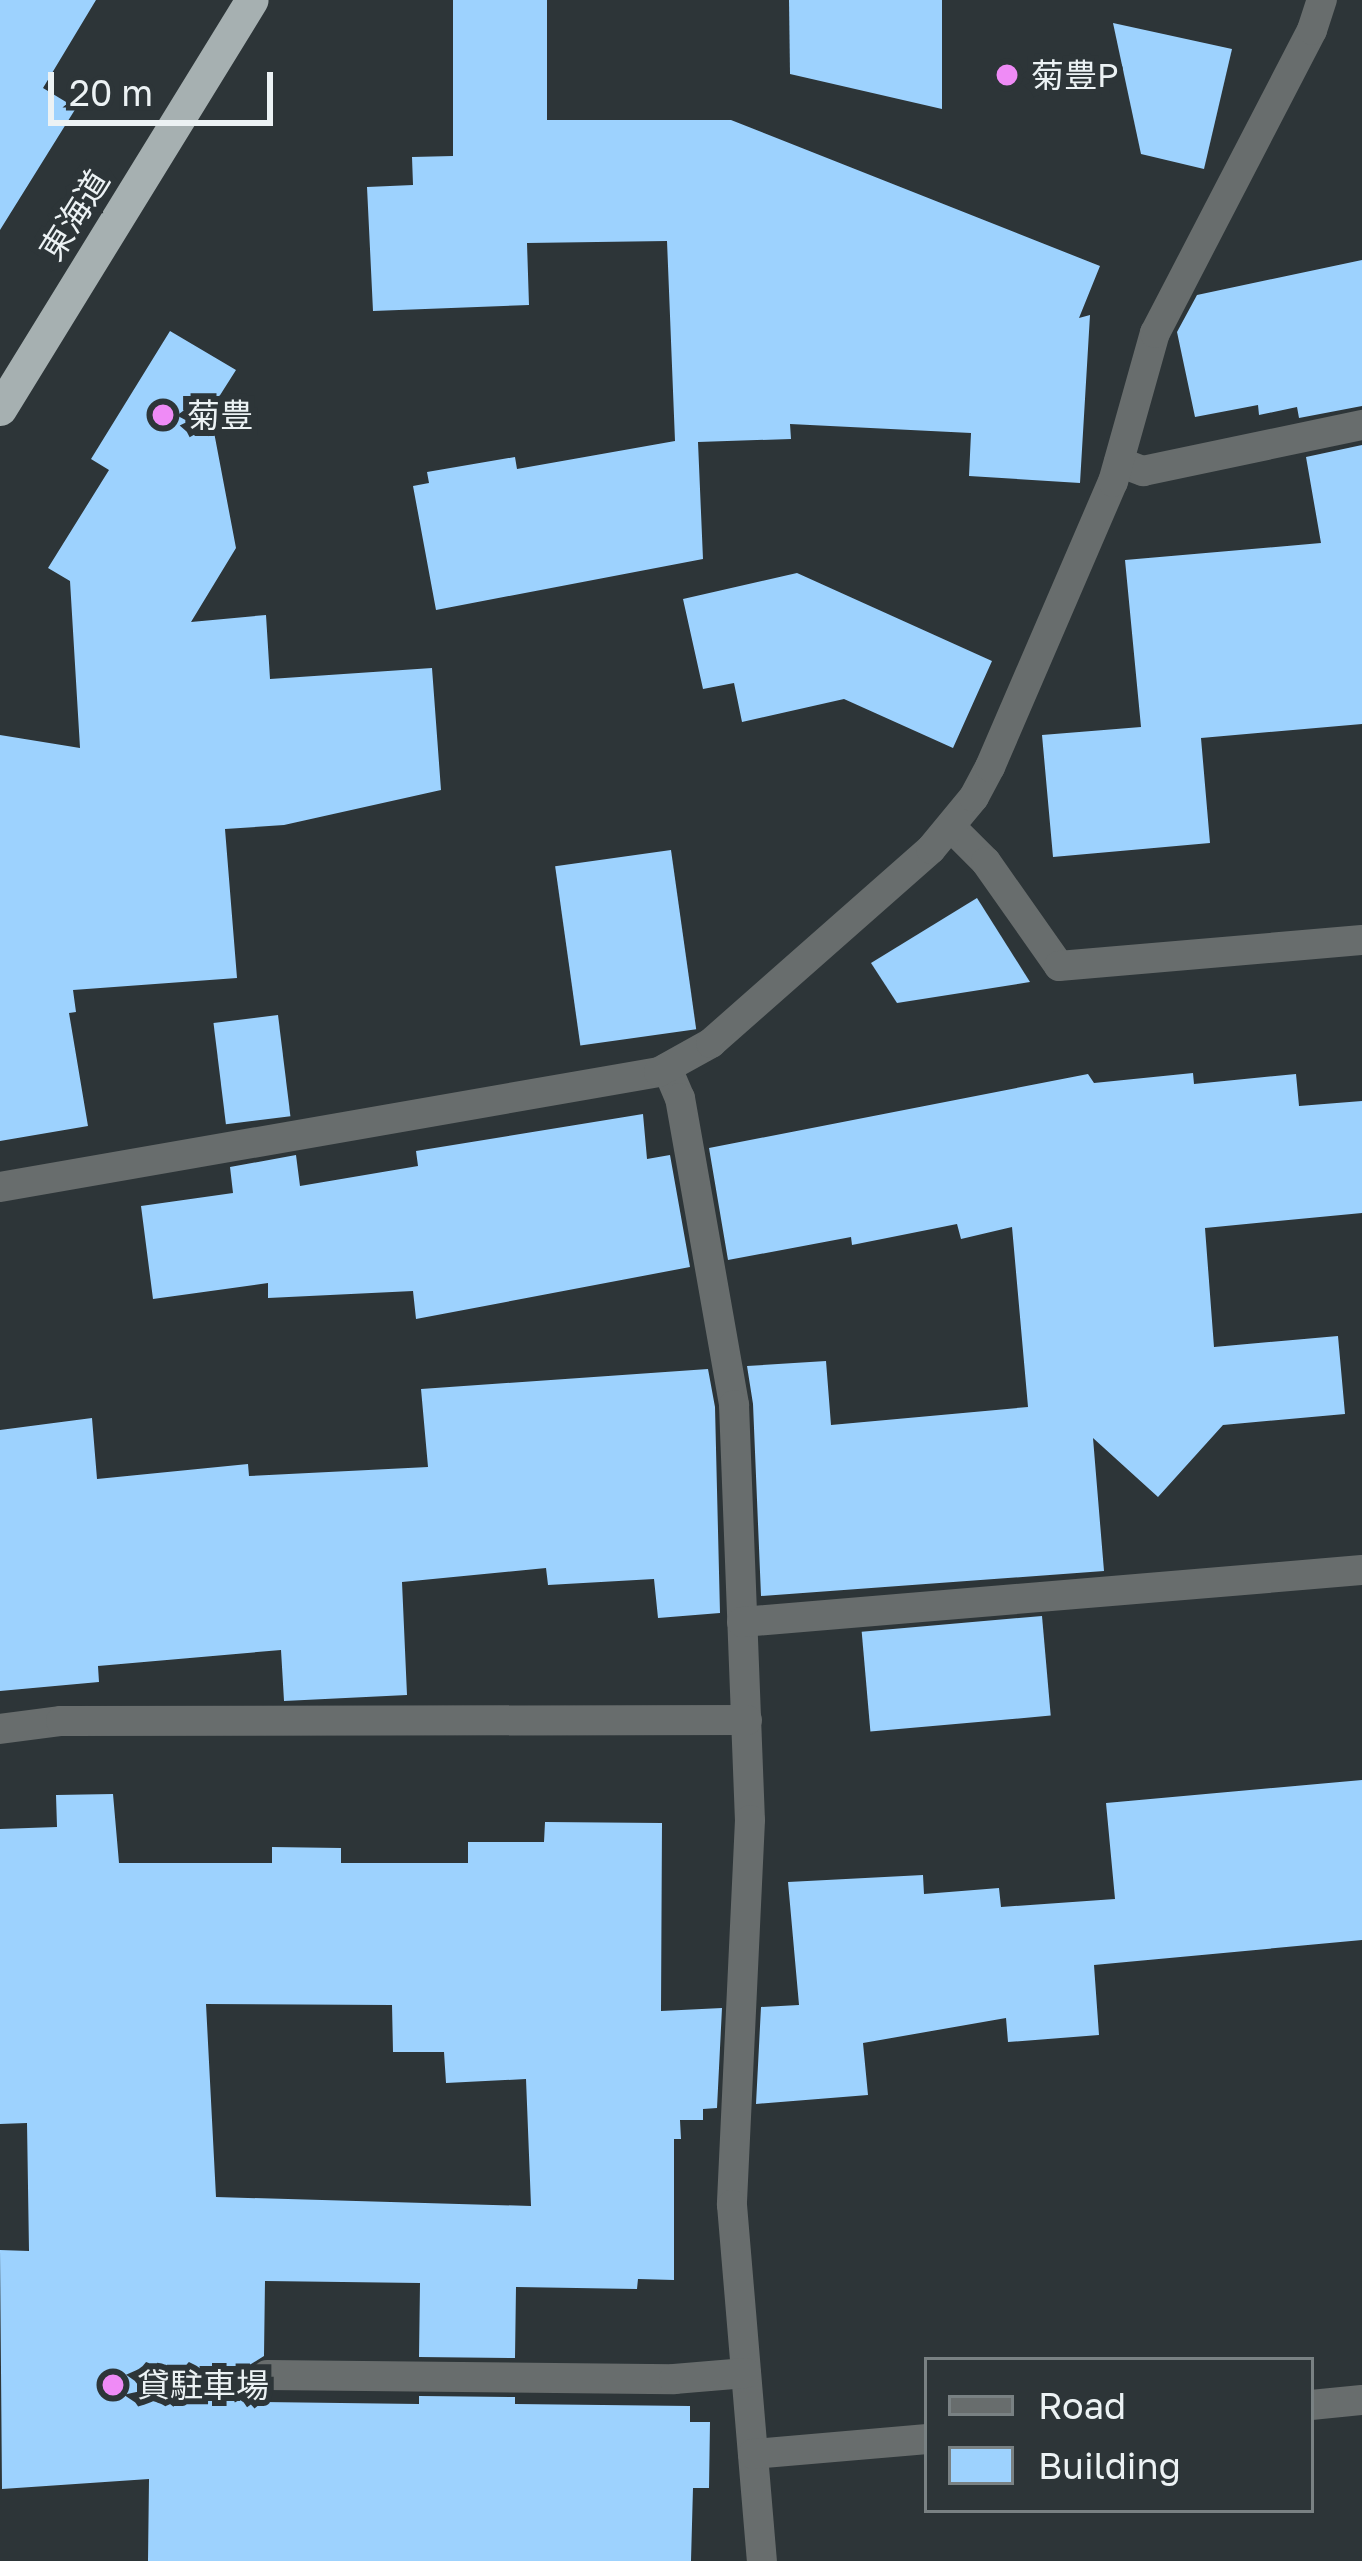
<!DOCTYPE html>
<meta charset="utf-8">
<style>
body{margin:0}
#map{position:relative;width:1362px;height:2561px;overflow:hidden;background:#2d3538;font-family:"Golos Text","Noto Sans JP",sans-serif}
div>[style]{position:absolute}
.building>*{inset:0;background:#9dd2fe;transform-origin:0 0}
.minor>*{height:30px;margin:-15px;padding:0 15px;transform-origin:15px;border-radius:15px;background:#686d6d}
.trunk>*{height:33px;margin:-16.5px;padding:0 16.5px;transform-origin:16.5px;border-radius:16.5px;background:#a6b0b1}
.dots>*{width:33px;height:33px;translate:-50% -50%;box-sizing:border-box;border:6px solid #2d3538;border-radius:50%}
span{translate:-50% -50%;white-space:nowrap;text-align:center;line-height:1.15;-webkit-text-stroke:12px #2d3538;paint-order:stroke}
.poi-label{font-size:33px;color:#ecf2f4}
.left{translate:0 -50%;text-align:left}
.street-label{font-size:33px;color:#ecf2f4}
.legend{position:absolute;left:924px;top:2357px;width:390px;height:156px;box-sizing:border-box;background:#2d3538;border:3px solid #798183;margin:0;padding:15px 21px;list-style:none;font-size:36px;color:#ecf2f4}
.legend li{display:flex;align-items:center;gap:24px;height:60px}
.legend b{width:60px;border:3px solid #798183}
.scale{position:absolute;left:48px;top:72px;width:225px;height:54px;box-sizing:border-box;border:6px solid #ecf2f4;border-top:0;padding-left:15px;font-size:36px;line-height:42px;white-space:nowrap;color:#ecf2f4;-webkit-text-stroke:9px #2d3538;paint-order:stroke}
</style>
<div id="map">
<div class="building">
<div style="clip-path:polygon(0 0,96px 0,43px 88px,76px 108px,0 230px)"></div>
<div style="clip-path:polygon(453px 0,547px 0,547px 120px,731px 120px,1100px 266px,1079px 318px,1090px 315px,1080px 483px,969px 476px,971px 433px,790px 424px,791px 439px,698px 442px,703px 559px,436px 610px,413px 486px,429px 483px,427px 472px,515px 457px,517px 469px,675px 441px,667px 241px,527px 243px,529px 305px,373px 311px,367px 187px,413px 185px,412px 157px,453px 156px)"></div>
<div style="clip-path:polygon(789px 0,942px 0,942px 109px,790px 74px)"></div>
<div style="clip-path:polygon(1113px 23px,1232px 49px,1204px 169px,1141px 154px)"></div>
<div style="clip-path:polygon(1362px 260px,1362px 406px,1299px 418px,1297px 407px,1259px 415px,1258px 405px,1195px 417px,1177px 332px,1197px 295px)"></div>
<div style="clip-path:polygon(170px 331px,236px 370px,210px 411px,236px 548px,191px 622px,266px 615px,270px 679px,432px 668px,441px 790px,284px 825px,225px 829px,237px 978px,73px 990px,76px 1012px,69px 1013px,88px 1126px,0 1141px,0 735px,80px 748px,70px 581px,48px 568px,109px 470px,91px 459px)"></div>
<div style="clip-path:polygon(1362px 445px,1362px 724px,1201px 738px,1210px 843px,1053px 857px,1042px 735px,1141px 727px,1125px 560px,1321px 543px,1306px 457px)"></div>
<div style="clip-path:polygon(797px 573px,992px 661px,953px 748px,844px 699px,742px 722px,734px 683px,703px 689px,683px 599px)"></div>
<div style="left:671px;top:850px;width:181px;height:117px;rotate:82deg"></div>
<div style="clip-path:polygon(977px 898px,1030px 982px,897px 1003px,871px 963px)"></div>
<div style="left:278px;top:1015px;width:102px;height:65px;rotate:83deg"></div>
<div style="clip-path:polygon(1193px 1073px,1194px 1084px,1296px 1074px,1299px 1106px,1362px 1101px,1362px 1213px,1205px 1228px,1214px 1347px,1338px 1336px,1345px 1414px,1223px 1425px,1158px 1497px,1093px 1438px,1104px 1571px,761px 1596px,753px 1404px,747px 1366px,826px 1361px,831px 1425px,1028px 1407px,1012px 1227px,961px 1239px,957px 1224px,852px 1245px,851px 1237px,728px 1260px,709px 1148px,1088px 1074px,1094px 1083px)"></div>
<div style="clip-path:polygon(643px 1114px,647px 1159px,670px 1155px,690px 1267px,416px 1319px,413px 1291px,268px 1298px,268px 1283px,153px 1299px,141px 1206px,233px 1193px,230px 1167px,296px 1155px,300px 1186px,418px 1166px,416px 1151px)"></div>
<div style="clip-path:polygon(708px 1369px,715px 1407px,720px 1613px,658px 1618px,654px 1579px,548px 1585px,546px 1568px,402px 1582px,407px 1695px,284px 1701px,281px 1650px,98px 1666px,99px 1682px,0 1691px,0 1430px,92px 1418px,97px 1479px,248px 1464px,249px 1476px,428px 1467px,421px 1389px)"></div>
<div style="left:1042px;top:1616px;width:100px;height:181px;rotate:85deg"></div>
<div style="clip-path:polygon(1362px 1780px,1362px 1940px,1094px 1965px,1099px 2035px,1008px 2042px,1006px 2018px,863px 2043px,868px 2095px,756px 2104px,761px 2007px,799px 2005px,788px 1882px,923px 1875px,924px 1894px,999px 1888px,1001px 1907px,1115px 1899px,1106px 1803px)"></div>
<div style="clip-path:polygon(evenodd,113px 1794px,119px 1863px,272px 1863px,272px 1847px,341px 1848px,341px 1863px,468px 1863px,468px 1842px,544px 1842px,545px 1822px,662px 1823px,661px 2011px,722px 2008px,717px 2108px,703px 2109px,703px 2120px,680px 2120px,681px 2139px,674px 2139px,674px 2280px,638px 2279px,637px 2289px,516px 2287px,515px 2358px,419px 2357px,420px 2283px,265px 2281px,264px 2356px,251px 2364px,248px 2376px,264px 2394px,263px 2402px,419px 2404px,419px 2396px,515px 2397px,515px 2404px,690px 2406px,690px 2422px,710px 2422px,709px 2488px,693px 2488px,691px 2561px,148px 2561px,149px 2479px,2px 2489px,0 2250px,29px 2251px,27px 2123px,0 2124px,0 1829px,57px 1827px,56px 1795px,113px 1794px,206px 2004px,392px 2005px,393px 2052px,444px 2052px,446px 2083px,526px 2079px,531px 2206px,216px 2197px,206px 2004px)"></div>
</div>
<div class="minor">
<div style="left:1119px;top:462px;width:26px;rotate:21deg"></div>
<div style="left:1143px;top:471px;width:224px;rotate:-11.9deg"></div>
<div style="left:951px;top:827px;width:49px;rotate:45deg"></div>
<div style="left:986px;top:862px;width:127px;rotate:54.9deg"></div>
<div style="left:1059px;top:966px;width:304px;rotate:-4.9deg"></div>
<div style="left:667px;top:1068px;width:33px;rotate:67deg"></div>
<div style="left:680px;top:1098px;width:312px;rotate:80deg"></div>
<div style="left:734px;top:1405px;width:415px;rotate:87.8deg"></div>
<div style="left:750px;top:1820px;width:385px;rotate:92.7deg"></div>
<div style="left:732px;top:2205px;width:357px;rotate:85.2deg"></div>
<div style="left:0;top:1187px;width:669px;rotate:-9.9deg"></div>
<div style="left:659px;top:1072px;width:60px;rotate:-29.1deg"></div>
<div style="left:711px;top:1043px;width:293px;rotate:-41.4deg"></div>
<div style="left:931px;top:849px;width:67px;rotate:-50.4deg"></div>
<div style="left:974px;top:797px;width:34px;rotate:-62deg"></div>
<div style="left:990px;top:767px;width:310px;rotate:-66.7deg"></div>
<div style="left:1113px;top:482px;width:155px;rotate:-74.3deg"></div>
<div style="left:1155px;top:333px;width:341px;rotate:-62.6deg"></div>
<div style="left:1312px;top:30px;width:32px;rotate:-72deg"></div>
<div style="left:742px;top:1622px;width:622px;rotate:-4.79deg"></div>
<div style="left:0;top:1729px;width:62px;rotate:-7.5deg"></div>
<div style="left:61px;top:1721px;width:686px;rotate:-0.08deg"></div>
<div style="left:267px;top:2375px;width:407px;rotate:0.6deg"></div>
<div style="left:674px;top:2379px;width:72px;rotate:-4.8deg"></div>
<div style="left:1311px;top:2405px;width:51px;rotate:-5.6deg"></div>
<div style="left:753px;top:2454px;width:175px;rotate:-4.9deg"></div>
</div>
<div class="trunk">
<div style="left:0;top:409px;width:480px;rotate:-58.4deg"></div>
</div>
<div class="dots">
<div style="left:1007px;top:75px;background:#ef8bf6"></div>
<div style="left:163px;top:415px;background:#ef8bf6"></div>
<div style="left:113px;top:2385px;background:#ef8bf6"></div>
</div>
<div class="poi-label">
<span class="left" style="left:1031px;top:75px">菊豊P</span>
<span class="left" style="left:187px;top:415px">菊豊</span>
<span class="left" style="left:137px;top:2385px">貸駐車場</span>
</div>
<div class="street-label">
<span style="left:74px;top:215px;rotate:-58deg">東海道</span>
</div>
<ul class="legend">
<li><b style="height:15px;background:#686d6d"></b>Road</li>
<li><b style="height:33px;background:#9dd2fe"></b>Building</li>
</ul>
<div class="scale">20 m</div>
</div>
